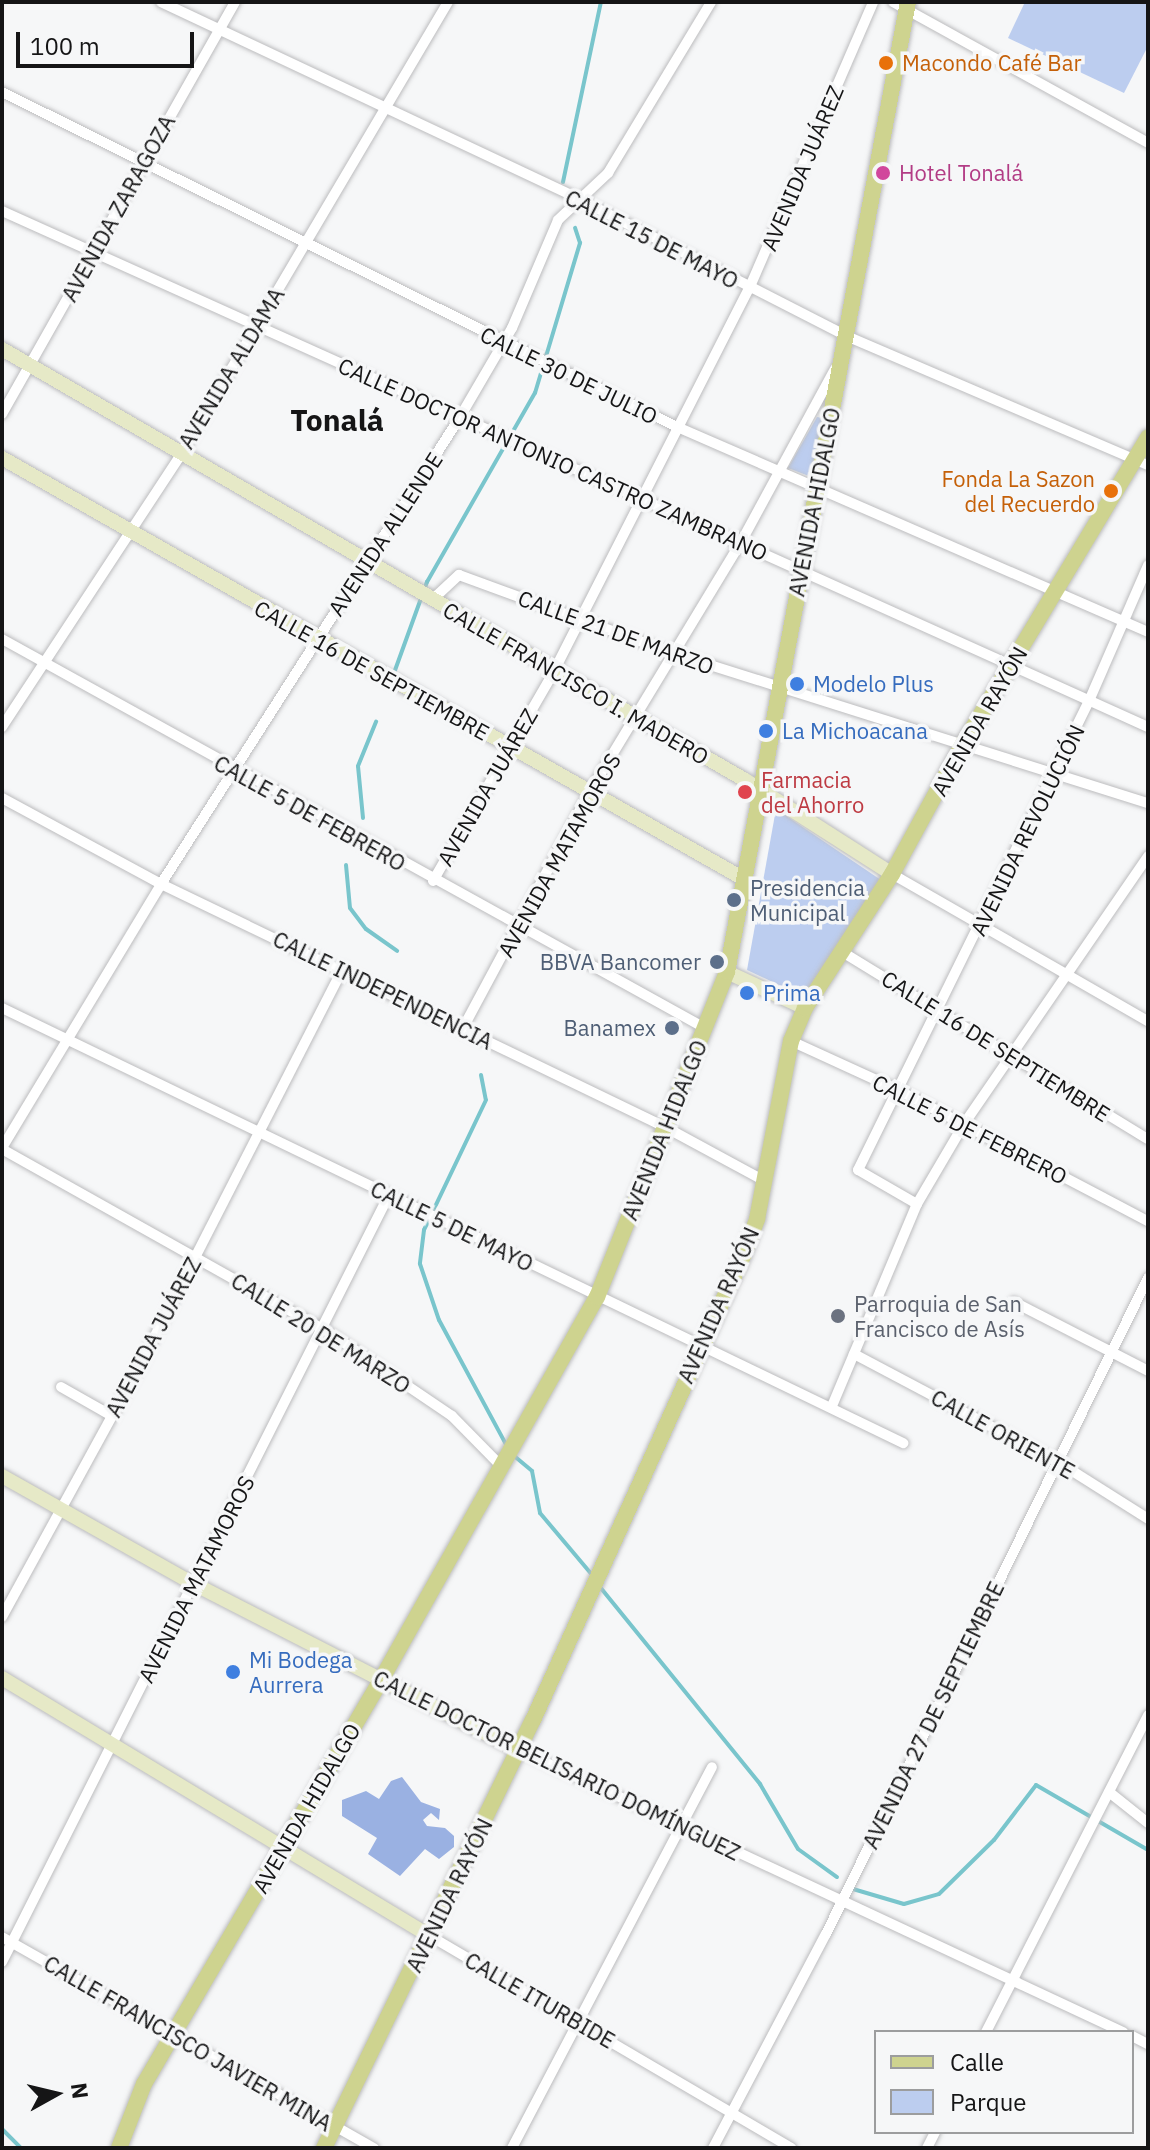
<!DOCTYPE html>
<meta charset="utf-8">
<style>
body{margin:0}
#map{position:relative;width:1150px;height:2150px;overflow:hidden;background:#f6f7f8;font-family:"IBM Plex Sans",sans-serif}
div>[style]{position:absolute}
.green>*{inset:0;background:#bccdef}
.forest>*{inset:0;background:#9ab1e2}
.stream>*{height:4px;margin:-2px;padding:0 2px;transform-origin:2px;border-radius:2px;background:#79c5cc}
.roads{filter:drop-shadow(0 0 2px #bcbcbe) drop-shadow(0 0 2px #bcbcbe)}
.street>*{height:10px;margin:-5px;padding:0 5px;transform-origin:5px;border-radius:5px;background:#fff}
.secondary>*{height:14px;margin:-7px;padding:0 7px;transform-origin:7px;border-radius:7px;background:#e6e9c7}
.primary>*{height:16px;margin:-8px;padding:0 8px;transform-origin:8px;border-radius:8px;background:#ced38f}
.dots>*{width:22px;height:22px;translate:-50% -50%;box-sizing:border-box;border:4px solid #f6f7f8;border-radius:50%}
span{translate:-50% -50%;white-space:nowrap;text-align:center;line-height:1.15;-webkit-text-stroke:7px #f6f7f8;paint-order:stroke}
.food-label{font-size:22px;color:#c56008}
.left{translate:0 -50%;text-align:left}
.right{translate:-100% -50%;text-align:right}
.street-label{font-size:22px;color:#151516}
.hotel-label{font-size:22px;color:#b23c85}
.shop-label{font-size:22px;color:#366cbe}
.health-label{font-size:22px;color:#be3a42}
.service-label{font-size:22px;color:#4e5e75}
.worship-label{font-size:22px;color:#5b616d}
.district-label{font-size:30px;color:#151516;font-weight:700}
.frame{position:absolute;inset:0;border:4px solid #151516;pointer-events:none}
.legend{position:absolute;left:874px;top:2030px;width:260px;height:104px;box-sizing:border-box;background:#f6f7f8;border:2px solid #9c9d9e;margin:0;padding:10px 14px;list-style:none;font-size:24px;color:#151516}
.legend li{display:flex;align-items:center;gap:16px;height:40px}
.legend b{width:40px;border:2px solid #9c9d9e}
.north{position:absolute;left:16px;top:2054px;width:80px;height:80px;-webkit-text-stroke:6px #f6f7f8;paint-order:stroke;rotate:82deg;font-size:22px;font-weight:700;line-height:32px;text-align:center;color:#151516}
.north::after{content:'';display:block;margin:auto;width:28px;height:36px;background:#151516;clip-path:polygon(50% 0,100% 100%,50% 72%,0 100%)}
.scale{position:absolute;left:16px;top:32px;width:178px;height:36px;box-sizing:border-box;border:4px solid #151516;border-top:0;padding-left:10px;font-size:24px;line-height:28px;white-space:nowrap;color:#151516;-webkit-text-stroke:6px #f6f7f8;paint-order:stroke}
</style>
<div id="map">
<div class="green">
<div style="clip-path:polygon(1025px 2px,1148px 2px,1148px 46px,1124px 93px,1008px 38px)"></div>
<div style="clip-path:polygon(817px 417px,823px 418px,814px 478px,788px 468px)"></div>
<div style="clip-path:polygon(776px 809px,881px 880px,807px 998px,747px 970px)"></div>
</div>
<div class="forest">
<div style="clip-path:polygon(402px 1777px,421px 1802px,440px 1809px,439px 1820px,431px 1813px,423px 1820px,427px 1826px,445px 1828px,454px 1836px,454px 1847px,439px 1859px,425px 1849px,400px 1876px,368px 1854px,377px 1838px,342px 1816px,342px 1800px,366px 1791px,379px 1799px,391px 1781px)"></div>
</div>
<div class="stream">
<div style="left:563px;top:182px;width:184px;rotate:-78.1deg"></div>
<div style="left:394px;top:673px;width:97px;rotate:-70.1deg"></div>
<div style="left:427px;top:582px;width:218px;rotate:-60.3deg"></div>
<div style="left:535px;top:393px;width:157px;rotate:-73.3deg"></div>
<div style="left:580px;top:243px;width:16px;rotate:-108deg"></div>
<div style="left:363px;top:818px;width:52px;rotate:-95.5deg"></div>
<div style="left:358px;top:766px;width:48px;rotate:-67.8deg"></div>
<div style="left:346px;top:865px;width:43px;rotate:84.7deg"></div>
<div style="left:350px;top:908px;width:26px;rotate:53deg"></div>
<div style="left:366px;top:929px;width:38px;rotate:35deg"></div>
<div style="left:481px;top:1075px;width:25px;rotate:79deg"></div>
<div style="left:486px;top:1100px;width:144px;rotate:115.5deg"></div>
<div style="left:424px;top:1230px;width:34px;rotate:97deg"></div>
<div style="left:420px;top:1264px;width:59px;rotate:71.3deg"></div>
<div style="left:439px;top:1320px;width:145px;rotate:61.7deg"></div>
<div style="left:513px;top:1455px;width:25px;rotate:40deg"></div>
<div style="left:532px;top:1471px;width:43px;rotate:79.2deg"></div>
<div style="left:540px;top:1513px;width:82px;rotate:49.9deg"></div>
<div style="left:600px;top:1587px;width:254px;rotate:50.9deg"></div>
<div style="left:760px;top:1784px;width:75px;rotate:59.7deg"></div>
<div style="left:798px;top:1849px;width:48px;rotate:35.7deg"></div>
<div style="left:853px;top:1889px;width:53px;rotate:16.4deg"></div>
<div style="left:904px;top:1904px;width:36px;rotate:-16deg"></div>
<div style="left:939px;top:1894px;width:77px;rotate:-44.5deg"></div>
<div style="left:994px;top:1840px;width:69px;rotate:-52.6deg"></div>
<div style="left:1036px;top:1785px;width:129px;rotate:30.1deg"></div>
<div style="left:2px;top:2129px;width:27px;rotate:45deg"></div>
</div>
<div class="roads">
<div class="street">
<div style="left:161px;top:2px;width:460px;rotate:25.2deg"></div>
<div style="left:577px;top:198px;width:305px;rotate:27.1deg"></div>
<div style="left:849px;top:337px;width:325px;rotate:23.2deg"></div>
<div style="left:893px;top:2px;width:291px;rotate:28.9deg"></div>
<div style="left:2px;top:92px;width:751px;rotate:26.39deg"></div>
<div style="left:675px;top:426px;width:516px;rotate:23.53deg"></div>
<div style="left:2px;top:211px;width:1257px;rotate:24.24deg"></div>
<div style="left:2px;top:414px;width:473px;rotate:-60.5deg"></div>
<div style="left:432px;top:600px;width:37px;rotate:-43deg"></div>
<div style="left:459px;top:575px;width:230px;rotate:20.1deg"></div>
<div style="left:675px;top:654px;width:496px;rotate:17.5deg"></div>
<div style="left:2px;top:639px;width:803px;rotate:28.96deg"></div>
<div style="left:2px;top:727px;width:326px;rotate:-56.7deg"></div>
<div style="left:181px;top:454px;width:525px;rotate:-59.43deg"></div>
<div style="left:2px;top:798px;width:181px;rotate:28.4deg"></div>
<div style="left:161px;top:884px;width:560px;rotate:25.74deg"></div>
<div style="left:665px;top:1127px;width:114px;rotate:28.4deg"></div>
<div style="left:892px;top:874px;width:295px;rotate:29.9deg"></div>
<div style="left:433px;top:881px;width:242px;rotate:-60deg"></div>
<div style="left:554px;top:671px;width:429px;rotate:-63deg"></div>
<div style="left:749px;top:289px;width:313px;rotate:-66.6deg"></div>
<div style="left:844px;top:953px;width:356px;rotate:31.5deg"></div>
<div style="left:2px;top:1008px;width:1001px;rotate:25.77deg"></div>
<div style="left:463px;top:1028px;width:267px;rotate:-61.8deg"></div>
<div style="left:589px;top:793px;width:291px;rotate:-58.8deg"></div>
<div style="left:740px;top:544px;width:199px;rotate:-61.5deg"></div>
<div style="left:791px;top:1041px;width:118px;rotate:24.6deg"></div>
<div style="left:898px;top:1090px;width:282px;rotate:27.7deg"></div>
<div style="left:2px;top:1148px;width:308px;rotate:-58.9deg"></div>
<div style="left:161px;top:884px;width:555px;rotate:-57.37deg"></div>
<div style="left:460px;top:417px;width:103px;rotate:-59.7deg"></div>
<div style="left:512px;top:328px;width:117px;rotate:-66.9deg"></div>
<div style="left:558px;top:220px;width:69px;rotate:-43.2deg"></div>
<div style="left:608px;top:173px;width:200px;rotate:-58.9deg"></div>
<div style="left:2px;top:1149px;width:370px;rotate:29.3deg"></div>
<div style="left:325px;top:1330px;width:153px;rotate:34.1deg"></div>
<div style="left:452px;top:1416px;width:69px;rotate:45.6deg"></div>
<div style="left:917px;top:1204px;width:68px;rotate:-150deg"></div>
<div style="left:858px;top:1170px;width:523px;rotate:-63.78deg"></div>
<div style="left:1089px;top:701px;width:148px;rotate:-66.5deg"></div>
<div style="left:1014px;top:1302px;width:151px;rotate:27.2deg"></div>
<div style="left:854px;top:1354px;width:231px;rotate:27.9deg"></div>
<div style="left:1058px;top:1462px;width:107px;rotate:32.3deg"></div>
<div style="left:61px;top:1387px;width:59px;rotate:29.6deg"></div>
<div style="left:832px;top:1406px;width:219px;rotate:-67.2deg"></div>
<div style="left:917px;top:1204px;width:93px;rotate:-59.6deg"></div>
<div style="left:964px;top:1124px;width:325px;rotate:-55.5deg"></div>
<div style="left:2px;top:1617px;width:290px;rotate:-61.3deg"></div>
<div style="left:141px;top:1363px;width:443px;rotate:-62.9deg"></div>
<div style="left:519px;top:1750px;width:667px;rotate:25.03deg"></div>
<div style="left:1109px;top:1792px;width:50px;rotate:38.5deg"></div>
<div style="left:430px;top:1936px;width:419px;rotate:30.4deg"></div>
<div style="left:2px;top:1937px;width:428px;rotate:29.6deg"></div>
<div style="left:2px;top:1962px;width:859px;rotate:-63.23deg"></div>
<div style="left:986px;top:2032px;width:356px;rotate:-62.9deg"></div>
<div style="left:1132px;top:2036px;width:18px;rotate:27deg"></div>
<div style="left:512px;top:2148px;width:430px;rotate:-62.3deg"></div>
<div style="left:713px;top:2148px;width:242px;rotate:-62.2deg"></div>
<div style="left:826px;top:1934px;width:731px;rotate:-63.86deg"></div>
<div style="left:927px;top:2148px;width:18px;rotate:-63deg"></div>
</div>
<div class="secondary">
<div style="left:2px;top:349px;width:859px;rotate:30.12deg"></div>
<div style="left:745px;top:780px;width:174px;rotate:32.6deg"></div>
<div style="left:2px;top:458px;width:853px;rotate:29.57deg"></div>
<div style="left:727px;top:972px;width:86px;rotate:24.8deg"></div>
<div style="left:2px;top:1476px;width:220px;rotate:29.4deg"></div>
<div style="left:194px;top:1584px;width:365px;rotate:27.1deg"></div>
<div style="left:2px;top:1678px;width:500px;rotate:31.1deg"></div>
</div>
<div class="primary">
<div style="left:119px;top:2148px;width:69px;rotate:-68.7deg"></div>
<div style="left:144px;top:2084px;width:468px;rotate:-59.6deg"></div>
<div style="left:381px;top:1680px;width:440px;rotate:-60.6deg"></div>
<div style="left:597px;top:1297px;width:350px;rotate:-68.2deg"></div>
<div style="left:727px;top:972px;width:987px;rotate:-79.43deg"></div>
<div style="left:324px;top:2148px;width:476px;rotate:-64deg"></div>
<div style="left:533px;top:1720px;width:509px;rotate:-65.65deg"></div>
<div style="left:743px;top:1256px;width:40px;rotate:-69deg"></div>
<div style="left:757px;top:1219px;width:181px;rotate:-79.2deg"></div>
<div style="left:791px;top:1041px;width:36px;rotate:-67deg"></div>
<div style="left:805px;top:1008px;width:160px;rotate:-57deg"></div>
<div style="left:892px;top:874px;width:148px;rotate:-61.4deg"></div>
<div style="left:963px;top:744px;width:358px;rotate:-58.9deg"></div>
</div>
</div>
<div class="dots">
<div style="left:886px;top:63px;background:#e8710a"></div>
<div style="left:883px;top:173px;background:#d1479c"></div>
<div style="left:1111px;top:491px;background:#e8710a"></div>
<div style="left:797px;top:684px;background:#3f7fe0"></div>
<div style="left:766px;top:731px;background:#3f7fe0"></div>
<div style="left:745px;top:792px;background:#e0444e"></div>
<div style="left:734px;top:900px;background:#5c6f8a"></div>
<div style="left:717px;top:962px;background:#5c6f8a"></div>
<div style="left:747px;top:993px;background:#3f7fe0"></div>
<div style="left:672px;top:1028px;background:#5c6f8a"></div>
<div style="left:838px;top:1316px;background:#6b7280"></div>
<div style="left:233px;top:1672px;background:#3f7fe0"></div>
</div>
<div class="food-label">
<span class="left" style="left:902px;top:63px">Macondo Café Bar</span>
<span class="right" style="left:1095px;top:491px">Fonda La Sazon<br>del Recuerdo</span>
</div>
<div class="street-label">
<span style="left:802px;top:168px;rotate:-67deg">AVENIDA JUÁREZ</span>
<span style="left:118px;top:208px;rotate:-61deg">AVENIDA ZARAGOZA</span>
<span style="left:652px;top:239px;rotate:27deg">CALLE 15 DE MAYO</span>
<span style="left:231px;top:368px;rotate:-59deg">AVENIDA ALDAMA</span>
<span style="left:569px;top:375px;rotate:26deg">CALLE 30 DE JULIO</span>
<span style="left:553px;top:459px;rotate:24deg">CALLE DOCTOR ANTONIO CASTRO ZAMBRANO</span>
<span style="left:814px;top:502px;rotate:-79deg">AVENIDA HIDALGO</span>
<span style="left:385px;top:534px;rotate:-57deg">AVENIDA ALLENDE</span>
<span style="left:616px;top:632px;rotate:20deg">CALLE 21 DE MARZO</span>
<span style="left:372px;top:670px;rotate:29deg">CALLE 16 DE SEPTIEMBRE</span>
<span style="left:576px;top:683px;rotate:30deg">CALLE FRANCISCO I. MADERO</span>
<span style="left:979px;top:721px;rotate:-60deg">AVENIDA RAYÓN</span>
<span style="left:487px;top:787px;rotate:-60deg">AVENIDA JUÁREZ</span>
<span style="left:310px;top:813px;rotate:29deg">CALLE 5 DE FEBRERO</span>
<span style="left:1027px;top:830px;rotate:-64deg">AVENIDA REVOLUCIÓN</span>
<span style="left:559px;top:855px;rotate:-61deg">AVENIDA MATAMOROS</span>
<span style="left:383px;top:990px;rotate:26deg">CALLE INDEPENDENCIA</span>
<span style="left:996px;top:1046px;rotate:32deg">CALLE 16 DE SEPTIEMBRE</span>
<span style="left:970px;top:1129px;rotate:27deg">CALLE 5 DE FEBRERO</span>
<span style="left:664px;top:1130px;rotate:-68deg">AVENIDA HIDALGO</span>
<span style="left:452px;top:1226px;rotate:26deg">CALLE 5 DE MAYO</span>
<span style="left:718px;top:1305px;rotate:-66deg">AVENIDA RAYÓN</span>
<span style="left:321px;top:1333px;rotate:32deg">CALLE 20 DE MARZO</span>
<span style="left:153px;top:1337px;rotate:-62deg">AVENIDA JUÁREZ</span>
<span style="left:1003px;top:1434px;rotate:29deg">CALLE ORIENTE</span>
<span style="left:196px;top:1579px;rotate:-63deg">AVENIDA MATAMOROS</span>
<span style="left:933px;top:1715px;rotate:-64deg">AVENIDA 27 DE SEPTIEMBRE</span>
<span style="left:557px;top:1765px;rotate:26deg">CALLE DOCTOR BELISARIO DOMÍNGUEZ</span>
<span style="left:306px;top:1808px;rotate:-60deg">AVENIDA HIDALGO</span>
<span style="left:449px;top:1895px;rotate:-64deg">AVENIDA RAYÓN</span>
<span style="left:540px;top:2000px;rotate:30deg">CALLE ITURBIDE</span>
<span style="left:188px;top:2043px;rotate:30deg">CALLE FRANCISCO JAVIER MINA</span>
</div>
<div class="hotel-label">
<span class="left" style="left:899px;top:173px">Hotel Tonalá</span>
</div>
<div class="shop-label">
<span class="left" style="left:813px;top:684px">Modelo Plus</span>
<span class="left" style="left:782px;top:731px">La Michoacana</span>
<span class="left" style="left:763px;top:993px">Prima</span>
<span class="left" style="left:249px;top:1672px">Mi Bodega<br>Aurrera</span>
</div>
<div class="health-label">
<span class="left" style="left:761px;top:792px">Farmacia<br>del Ahorro</span>
</div>
<div class="service-label">
<span class="left" style="left:750px;top:900px">Presidencia<br>Municipal</span>
<span class="right" style="left:701px;top:962px">BBVA Bancomer</span>
<span class="right" style="left:656px;top:1028px">Banamex</span>
</div>
<div class="worship-label">
<span class="left" style="left:854px;top:1316px">Parroquia de San<br>Francisco de Asís</span>
</div>
<div class="district-label">
<span style="left:337px;top:420px">Tonalá</span>
</div>
<div class="frame"></div>
<ul class="legend">
<li><b style="height:10px;background:#ced38f"></b>Calle</li>
<li><b style="height:22px;background:#bccdef"></b>Parque</li>
</ul>
<div class="north">N</div>
<div class="scale">100 m</div>
</div>
